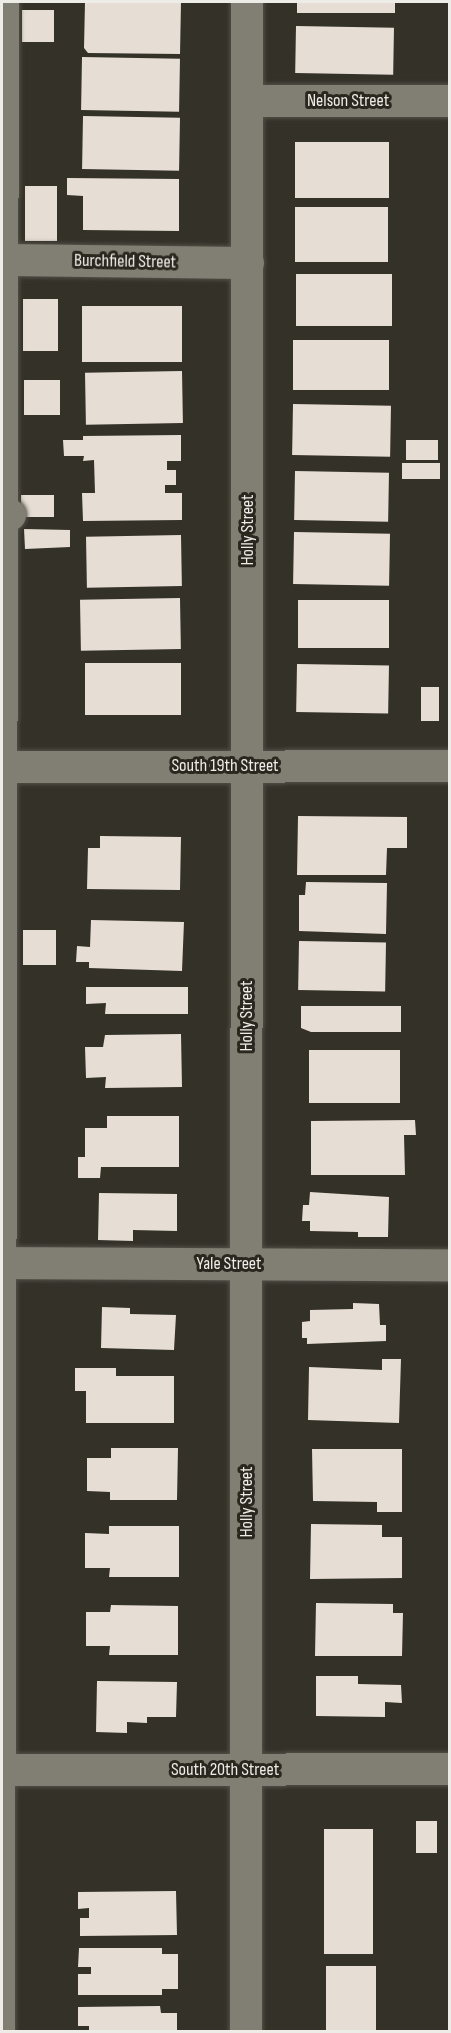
<!DOCTYPE html>
<style>
body{margin:0}
#map{position:relative;width:451px;height:2033px;overflow:hidden;background:#343129;font-family:"Sofia Sans Condensed",sans-serif}
div>[style]{position:absolute}
.building>*{inset:0;background:#e6ded5;transform-origin:0 0}
.roads{filter:drop-shadow(0 0 2px #525048) drop-shadow(0 0 2px #525048)}
.lane>*{height:16px;margin:-8px;padding:0 8px;transform-origin:8px;border-radius:8px;background:#817e74}
.street>*{height:32px;margin:-16px;padding:0 16px;transform-origin:16px;border-radius:16px;background:#817e74}
span{translate:-50% -50%;white-space:nowrap;text-align:center;line-height:1.15;-webkit-text-stroke:6px #2a271f;paint-order:stroke}
.street-label{font-size:18px;color:#eeece6}
.frame{position:absolute;inset:0;border:3px solid #eeece6;pointer-events:none}
</style>
<div id="map">
<div class="building">
<div style="clip-path:polygon(85px 2px,181px 2px,180px 54px,88px 53px,84px 48px)"></div>
<div style="left:297px;top:2px;width:98px;height:11px"></div>
<div style="left:22px;top:10px;width:32px;height:32px"></div>
<div style="left:296px;top:26px;width:98px;height:47px;rotate:1deg"></div>
<div style="left:82px;top:57px;width:98px;height:53px;rotate:1deg"></div>
<div style="left:83px;top:116px;width:97px;height:53px;rotate:1deg"></div>
<div style="left:295px;top:142px;width:94px;height:56px"></div>
<div style="clip-path:polygon(67px 178px,179px 179px,179px 231px,83px 230px,83px 196px,67px 195px)"></div>
<div style="left:25px;top:186px;width:32px;height:55px"></div>
<div style="left:295px;top:207px;width:93px;height:55px"></div>
<div style="left:392px;top:274px;width:52px;height:96px;rotate:90deg"></div>
<div style="left:23px;top:299px;width:35px;height:52px"></div>
<div style="left:182px;top:306px;width:56px;height:100px;rotate:90deg"></div>
<div style="left:293px;top:340px;width:96px;height:50px"></div>
<div style="left:182px;top:371px;width:52px;height:97px;rotate:89deg"></div>
<div style="left:24px;top:380px;width:36px;height:35px"></div>
<div style="left:293px;top:404px;width:98px;height:51px;rotate:1deg"></div>
<div style="clip-path:polygon(181px 435px,181px 461px,167px 461px,167px 470px,176px 470px,176px 485px,165px 485px,165px 493px,182px 493px,182px 520px,83px 521px,82px 493px,95px 493px,94px 460px,83px 461px,84px 456px,64px 456px,63px 440px,83px 440px,83px 436px)"></div>
<div style="left:406px;top:440px;width:32px;height:20px"></div>
<div style="left:402px;top:463px;width:38px;height:16px"></div>
<div style="left:295px;top:471px;width:94px;height:49px;rotate:1deg"></div>
<div style="left:54px;top:495px;width:22px;height:33px;rotate:90deg"></div>
<div style="clip-path:polygon(24px 529px,70px 530px,70px 547px,25px 549px)"></div>
<div style="left:294px;top:532px;width:96px;height:52px;rotate:1deg"></div>
<div style="left:181px;top:535px;width:51px;height:95px;rotate:89deg"></div>
<div style="left:180px;top:598px;width:51px;height:100px;rotate:89deg"></div>
<div style="left:298px;top:600px;width:91px;height:48px"></div>
<div style="left:85px;top:663px;width:96px;height:52px"></div>
<div style="left:297px;top:664px;width:92px;height:48px;rotate:1deg"></div>
<div style="left:421px;top:687px;width:18px;height:34px"></div>
<div style="clip-path:polygon(298px 816px,407px 817px,407px 848px,387px 848px,386px 875px,297px 875px)"></div>
<div style="clip-path:polygon(100px 836px,181px 837px,180px 890px,87px 889px,88px 848px,100px 848px)"></div>
<div style="clip-path:polygon(306px 882px,387px 883px,386px 934px,299px 931px,299px 895px,305px 895px)"></div>
<div style="clip-path:polygon(91px 920px,184px 922px,182px 971px,89px 968px,89px 962px,76px 962px,77px 946px,90px 947px)"></div>
<div style="left:23px;top:930px;width:33px;height:35px"></div>
<div style="left:299px;top:941px;width:87px;height:49px;rotate:1deg"></div>
<div style="clip-path:polygon(86px 987px,188px 987px,188px 1014px,105px 1014px,106px 1003px,86px 1004px)"></div>
<div style="clip-path:polygon(301px 1006px,401px 1006px,401px 1032px,311px 1032px,301px 1028px)"></div>
<div style="clip-path:polygon(181px 1034px,182px 1087px,105px 1088px,106px 1077px,86px 1078px,85px 1047px,103px 1047px,105px 1035px)"></div>
<div style="left:309px;top:1050px;width:91px;height:53px"></div>
<div style="clip-path:polygon(107px 1116px,179px 1116px,179px 1167px,101px 1167px,100px 1178px,78px 1178px,78px 1157px,85px 1157px,85px 1128px,107px 1128px)"></div>
<div style="clip-path:polygon(415px 1120px,416px 1135px,404px 1135px,405px 1175px,311px 1175px,311px 1121px)"></div>
<div style="clip-path:polygon(310px 1192px,389px 1197px,388px 1237px,358px 1237px,358px 1232px,310px 1231px,310px 1221px,302px 1221px,303px 1205px,309px 1205px)"></div>
<div style="clip-path:polygon(99px 1193px,177px 1194px,177px 1231px,133px 1230px,133px 1241px,98px 1240px)"></div>
<div style="clip-path:polygon(353px 1303px,379px 1304px,380px 1325px,386px 1325px,386px 1341px,307px 1344px,307px 1338px,302px 1338px,302px 1322px,310px 1321px,310px 1310px,353px 1309px)"></div>
<div style="clip-path:polygon(102px 1307px,130px 1308px,130px 1314px,176px 1315px,174px 1350px,101px 1348px)"></div>
<div style="clip-path:polygon(382px 1359px,401px 1359px,399px 1423px,308px 1420px,309px 1367px,382px 1370px)"></div>
<div style="clip-path:polygon(75px 1368px,116px 1368px,116px 1376px,174px 1376px,174px 1423px,86px 1423px,86px 1391px,75px 1391px)"></div>
<div style="clip-path:polygon(111px 1448px,178px 1448px,177px 1500px,110px 1500px,110px 1492px,87px 1491px,87px 1458px,111px 1458px)"></div>
<div style="clip-path:polygon(312px 1449px,402px 1449px,402px 1512px,377px 1512px,377px 1502px,313px 1501px)"></div>
<div style="clip-path:polygon(311px 1524px,382px 1525px,382px 1537px,402px 1537px,402px 1578px,310px 1579px)"></div>
<div style="clip-path:polygon(109px 1526px,179px 1526px,179px 1577px,109px 1577px,110px 1568px,85px 1568px,85px 1533px,109px 1534px)"></div>
<div style="clip-path:polygon(316px 1603px,393px 1604px,393px 1613px,403px 1613px,402px 1656px,315px 1656px)"></div>
<div style="clip-path:polygon(111px 1605px,178px 1606px,178px 1655px,109px 1655px,110px 1646px,86px 1646px,86px 1612px,110px 1612px)"></div>
<div style="clip-path:polygon(316px 1676px,358px 1676px,358px 1684px,401px 1685px,402px 1703px,385px 1702px,385px 1717px,316px 1716px)"></div>
<div style="clip-path:polygon(97px 1681px,177px 1682px,176px 1717px,147px 1717px,147px 1723px,127px 1722px,127px 1733px,96px 1732px)"></div>
<div style="left:416px;top:1821px;width:21px;height:32px"></div>
<div style="left:324px;top:1829px;width:49px;height:125px"></div>
<div style="clip-path:polygon(176px 1891px,177px 1935px,80px 1936px,80px 1918px,89px 1918px,89px 1908px,78px 1909px,78px 1892px)"></div>
<div style="clip-path:polygon(79px 1948px,162px 1948px,162px 1954px,178px 1954px,178px 1989px,162px 1989px,162px 1995px,78px 1995px,78px 1974px,91px 1974px,91px 1967px,78px 1967px)"></div>
<div style="left:326px;top:1966px;width:50px;height:65px"></div>
<div style="clip-path:polygon(160px 2006px,161px 2013px,177px 2013px,177px 2031px,89px 2031px,89px 2026px,78px 2026px,78px 2007px)"></div>
</div>
<div class="roads">
<div class="lane">
<div style="left:7px;top:2032px;width:2030px;rotate:-89.89deg"></div>
</div>
<div class="street">
<div style="left:247px;top:101px;width:203px"></div>
<div style="left:2px;top:260px;width:246px;rotate:0.7deg"></div>
<div style="left:2px;top:515px;width:8px"></div>
<div style="left:2px;top:767px;width:448px;rotate:-0.1deg"></div>
<div style="left:9px;top:1263px;width:441px;rotate:0.3deg"></div>
<div style="left:2px;top:1770px;width:448px;rotate:-0.1deg"></div>
<div style="left:246px;top:2032px;width:2030px;rotate:-89.97deg"></div>
</div>
</div>
<div class="street-label">
<span style="left:348px;top:101px">Nelson Street</span>
<span style="left:125px;top:262px;rotate:1deg">Burchfield Street</span>
<span style="left:248px;top:530px;rotate:-90deg">Holly Street</span>
<span style="left:225px;top:766px">South 19th Street</span>
<span style="left:247px;top:1016px;rotate:-90deg">Holly Street</span>
<span style="left:229px;top:1264px">Yale Street</span>
<span style="left:247px;top:1502px;rotate:-90deg">Holly Street</span>
<span style="left:225px;top:1770px">South 20th Street</span>
</div>
<div class="frame"></div>
</div>
